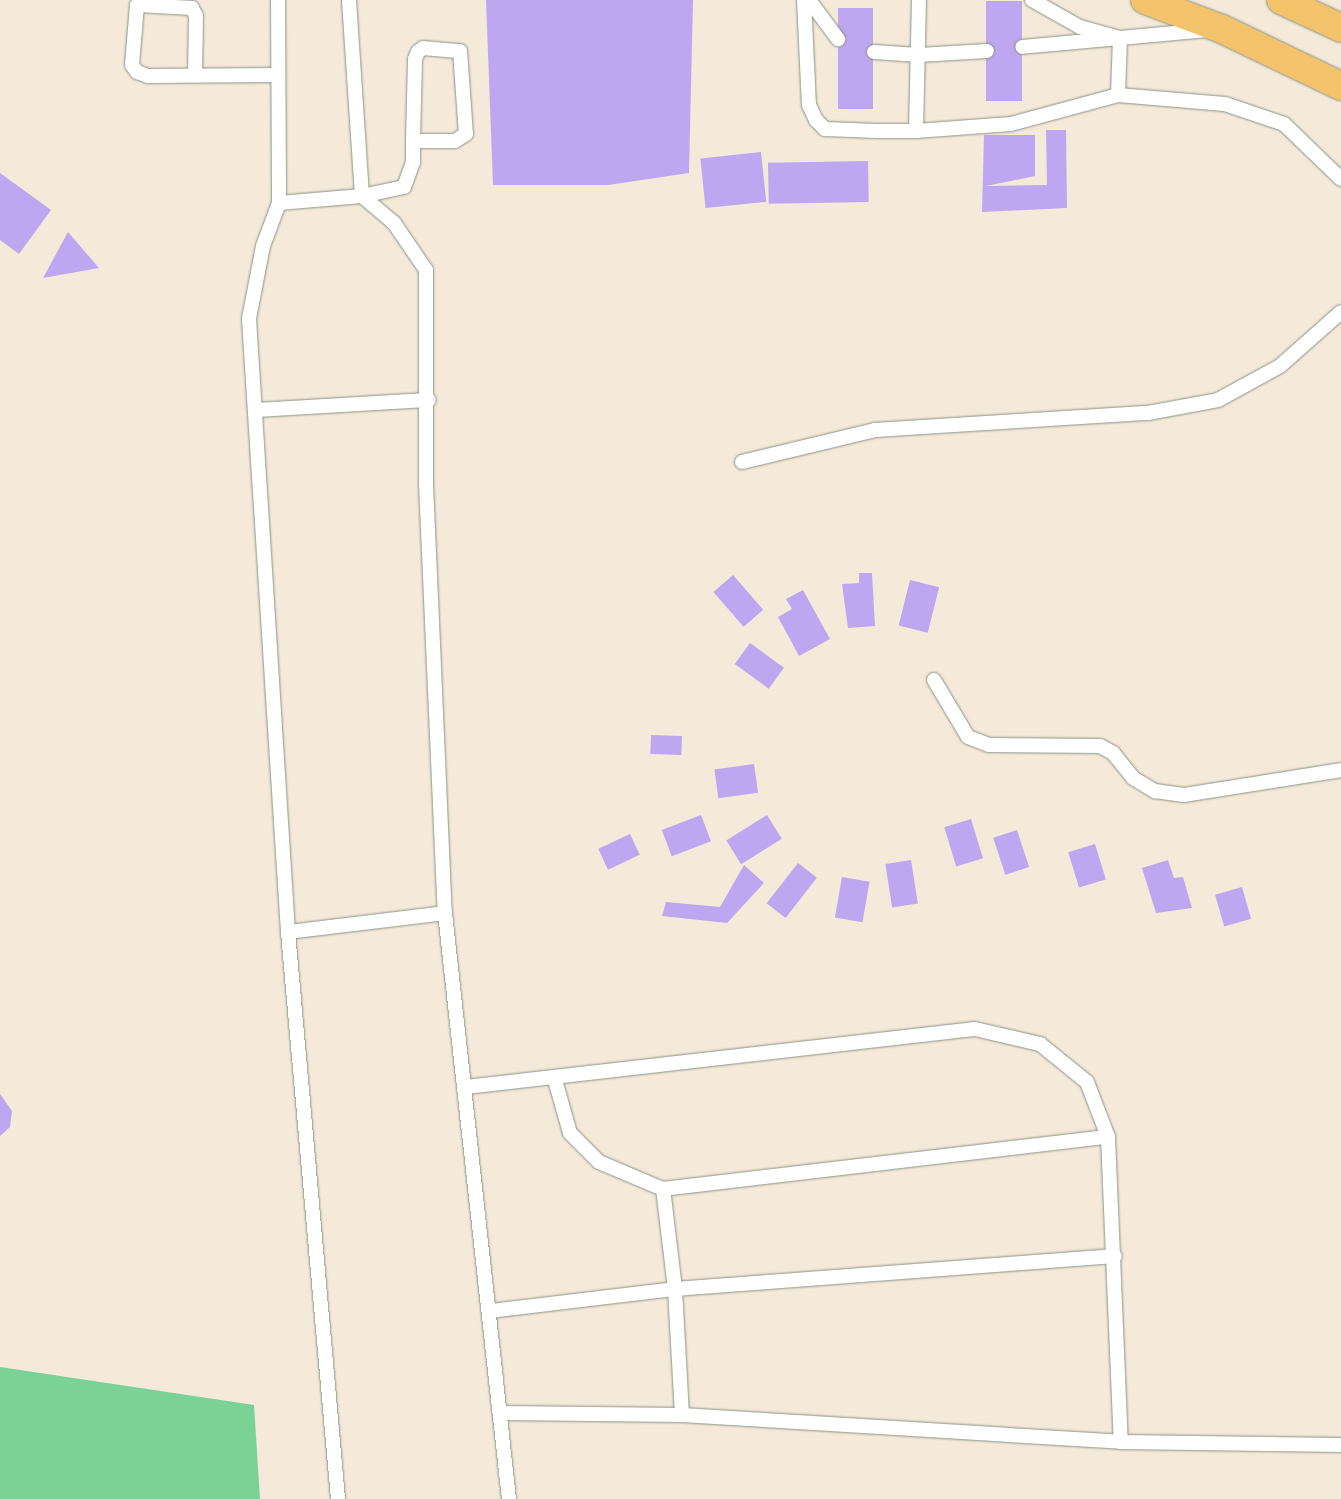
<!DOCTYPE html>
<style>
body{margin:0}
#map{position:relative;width:1341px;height:1499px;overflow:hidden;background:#f5e9d9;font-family:Itim,sans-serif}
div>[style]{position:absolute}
.green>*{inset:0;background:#7bd297}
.building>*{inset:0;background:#bea7f0;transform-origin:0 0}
.roads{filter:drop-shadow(0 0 1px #8a9386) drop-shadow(0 0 1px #8a9386)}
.lane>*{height:14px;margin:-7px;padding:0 7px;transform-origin:7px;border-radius:7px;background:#fff}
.primary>*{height:28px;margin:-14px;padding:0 14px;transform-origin:14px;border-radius:14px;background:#f2c36a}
.highway>*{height:28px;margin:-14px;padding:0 14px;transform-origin:14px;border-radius:14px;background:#f2c36a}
span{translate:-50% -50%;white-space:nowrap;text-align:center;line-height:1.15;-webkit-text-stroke:5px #f6f6f2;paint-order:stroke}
</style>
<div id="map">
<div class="green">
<div style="clip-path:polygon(0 1367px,254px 1405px,260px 1499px,0 1499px)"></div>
</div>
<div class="building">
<div style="clip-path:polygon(486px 0,693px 0,689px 173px,608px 185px,493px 185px)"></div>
<div style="left:986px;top:1px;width:36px;height:100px"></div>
<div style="left:838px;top:8px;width:35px;height:101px"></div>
<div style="clip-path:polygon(1046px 130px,1066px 130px,1067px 208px,982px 212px,984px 135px,1035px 135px,1035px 176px,986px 186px,1047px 185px)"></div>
<div style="left:761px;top:152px;width:50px;height:61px;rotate:84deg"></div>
<div style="left:868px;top:161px;width:41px;height:100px;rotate:89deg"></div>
<div style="clip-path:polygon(0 173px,51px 210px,19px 254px,0 240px)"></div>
<div style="clip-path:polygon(68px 232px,99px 268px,43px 278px)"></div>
<div style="clip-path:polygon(859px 573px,872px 573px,875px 626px,848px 628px,842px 584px,859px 583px)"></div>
<div style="left:733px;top:575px;width:46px;height:26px;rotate:49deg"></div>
<div style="left:910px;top:580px;width:30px;height:47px;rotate:14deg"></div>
<div style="clip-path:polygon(803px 590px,830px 639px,799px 656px,778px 617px,792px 609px,786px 599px)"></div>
<div style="left:750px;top:643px;width:42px;height:26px;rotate:36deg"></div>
<div style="left:651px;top:735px;width:31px;height:19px;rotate:2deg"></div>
<div style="left:754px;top:764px;width:29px;height:40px;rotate:82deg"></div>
<div style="left:701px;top:815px;width:28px;height:42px;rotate:69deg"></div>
<div style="left:767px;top:815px;width:28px;height:48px;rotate:58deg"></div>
<div style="left:971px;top:819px;width:41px;height:28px;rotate:73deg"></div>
<div style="left:1017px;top:830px;width:39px;height:25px;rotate:72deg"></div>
<div style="left:630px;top:834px;width:23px;height:35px;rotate:65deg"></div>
<div style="left:1095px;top:844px;width:37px;height:28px;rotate:73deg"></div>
<div style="left:911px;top:860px;width:44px;height:26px;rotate:81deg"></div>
<div style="clip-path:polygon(1168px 860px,1174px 878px,1183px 877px,1192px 908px,1156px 913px,1142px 868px)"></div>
<div style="left:798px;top:863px;width:24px;height:51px;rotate:38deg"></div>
<div style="clip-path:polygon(744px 865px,764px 883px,727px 923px,662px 916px,666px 902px,720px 907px)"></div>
<div style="left:842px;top:877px;width:28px;height:41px;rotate:10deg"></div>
<div style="left:1242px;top:887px;width:33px;height:28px;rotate:74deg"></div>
<div style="clip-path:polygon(0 1094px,12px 1111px,10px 1127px,0 1136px)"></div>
</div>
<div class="roads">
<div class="lane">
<div style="left:278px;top:0;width:203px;rotate:89.7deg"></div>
<div style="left:279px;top:203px;width:46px;rotate:110.4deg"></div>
<div style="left:263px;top:246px;width:74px;rotate:100.9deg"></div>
<div style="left:249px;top:319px;width:614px;rotate:86.36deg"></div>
<div style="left:288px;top:932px;width:569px;rotate:84.96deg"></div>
<div style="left:349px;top:0;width:196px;rotate:86.2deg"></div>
<div style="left:362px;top:196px;width:42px;rotate:40.2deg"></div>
<div style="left:394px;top:223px;width:57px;rotate:55.8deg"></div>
<div style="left:426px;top:270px;width:214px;rotate:90deg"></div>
<div style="left:426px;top:484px;width:429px;rotate:87.5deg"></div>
<div style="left:445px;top:913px;width:589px;rotate:83.77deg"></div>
<div style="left:804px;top:0;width:105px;rotate:87.3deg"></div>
<div style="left:809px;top:105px;width:17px;rotate:65deg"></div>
<div style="left:816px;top:120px;width:13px;rotate:45deg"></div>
<div style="left:825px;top:129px;width:52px;rotate:2.2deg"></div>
<div style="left:877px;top:131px;width:39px"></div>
<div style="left:916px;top:131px;width:131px;rotate:-88.7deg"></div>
<div style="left:809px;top:0;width:49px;rotate:53.4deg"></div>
<div style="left:1032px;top:0;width:55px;rotate:29.4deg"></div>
<div style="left:1080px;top:27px;width:41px;rotate:15.4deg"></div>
<div style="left:1120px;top:38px;width:88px;rotate:-5.2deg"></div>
<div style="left:874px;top:52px;width:45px;rotate:3.8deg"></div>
<div style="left:919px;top:55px;width:68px;rotate:-3.4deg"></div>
<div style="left:195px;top:74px;width:58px;rotate:-89deg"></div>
<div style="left:196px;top:16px;width:9px;rotate:-117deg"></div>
<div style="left:192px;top:8px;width:55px;rotate:-176.9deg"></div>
<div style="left:137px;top:5px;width:60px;rotate:94.8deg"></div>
<div style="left:132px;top:65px;width:9px;rotate:54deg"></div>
<div style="left:137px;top:72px;width:12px;rotate:20deg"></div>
<div style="left:148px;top:76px;width:130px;rotate:-0.4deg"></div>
<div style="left:1118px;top:95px;width:107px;rotate:4.8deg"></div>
<div style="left:1225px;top:104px;width:62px;rotate:18.7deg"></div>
<div style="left:1284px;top:124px;width:79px;rotate:44deg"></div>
<div style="left:916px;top:131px;width:95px;rotate:-4.2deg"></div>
<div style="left:1011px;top:124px;width:111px;rotate:-15.2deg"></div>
<div style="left:1118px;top:95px;width:57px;rotate:-88deg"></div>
<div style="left:1120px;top:38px;width:98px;rotate:174.8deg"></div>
<div style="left:279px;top:203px;width:83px;rotate:-4.8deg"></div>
<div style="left:362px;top:196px;width:43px;rotate:-12.1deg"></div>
<div style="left:404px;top:187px;width:27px;rotate:-70deg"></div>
<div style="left:413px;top:162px;width:21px;rotate:-90deg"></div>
<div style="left:413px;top:141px;width:82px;rotate:-88.6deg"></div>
<div style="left:415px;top:59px;width:8px;rotate:-67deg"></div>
<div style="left:418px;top:52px;width:6px;rotate:-39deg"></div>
<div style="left:423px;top:48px;width:37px;rotate:5deg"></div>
<div style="left:460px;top:51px;width:83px;rotate:85.9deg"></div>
<div style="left:466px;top:134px;width:13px;rotate:148deg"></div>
<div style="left:455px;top:141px;width:42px;rotate:180deg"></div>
<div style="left:255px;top:410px;width:174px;rotate:-3.3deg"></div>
<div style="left:742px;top:462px;width:137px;rotate:-13.5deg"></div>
<div style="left:875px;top:430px;width:274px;rotate:-3.6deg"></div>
<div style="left:1148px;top:413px;width:71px;rotate:-10.5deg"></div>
<div style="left:1218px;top:400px;width:71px;rotate:-28.7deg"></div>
<div style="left:1280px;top:366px;width:81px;rotate:-41.5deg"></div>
<div style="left:934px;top:680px;width:66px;rotate:59.2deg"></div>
<div style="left:968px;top:737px;width:22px;rotate:21deg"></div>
<div style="left:989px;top:745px;width:111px;rotate:0.5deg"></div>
<div style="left:1100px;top:746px;width:15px;rotate:28deg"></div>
<div style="left:1113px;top:753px;width:32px;rotate:51deg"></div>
<div style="left:1133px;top:778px;width:26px;rotate:31deg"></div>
<div style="left:1155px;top:791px;width:29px;rotate:8deg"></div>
<div style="left:1184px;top:795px;width:159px;rotate:-9deg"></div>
<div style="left:288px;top:932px;width:158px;rotate:-6.9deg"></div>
<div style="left:555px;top:1080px;width:55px;rotate:74.2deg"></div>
<div style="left:570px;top:1133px;width:41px;rotate:45deg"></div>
<div style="left:599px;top:1162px;width:69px;rotate:22.9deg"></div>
<div style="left:466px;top:1087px;width:512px;rotate:-6.5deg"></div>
<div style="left:975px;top:1029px;width:67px;rotate:13deg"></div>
<div style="left:1040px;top:1044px;width:60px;rotate:39deg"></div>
<div style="left:1087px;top:1082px;width:59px;rotate:69.1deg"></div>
<div style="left:1108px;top:1137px;width:305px;rotate:87.6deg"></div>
<div style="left:490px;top:1311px;width:186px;rotate:-6.8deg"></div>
<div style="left:675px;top:1289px;width:101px;rotate:-96.8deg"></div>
<div style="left:663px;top:1189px;width:448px;rotate:-6.7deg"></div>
<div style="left:502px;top:1413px;width:180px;rotate:0.6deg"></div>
<div style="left:682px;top:1415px;width:440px;rotate:3.5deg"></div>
<div style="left:1121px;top:1442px;width:220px;rotate:0.8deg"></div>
<div style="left:682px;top:1415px;width:126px;rotate:-93.2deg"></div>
<div style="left:675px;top:1289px;width:441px;rotate:-4.3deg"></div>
</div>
<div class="primary">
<div style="left:1145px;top:0;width:82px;rotate:20.6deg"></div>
<div style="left:1222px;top:29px;width:132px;rotate:25.6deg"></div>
</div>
<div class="highway">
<div style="left:1281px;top:0;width:66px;rotate:25deg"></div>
</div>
</div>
</div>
